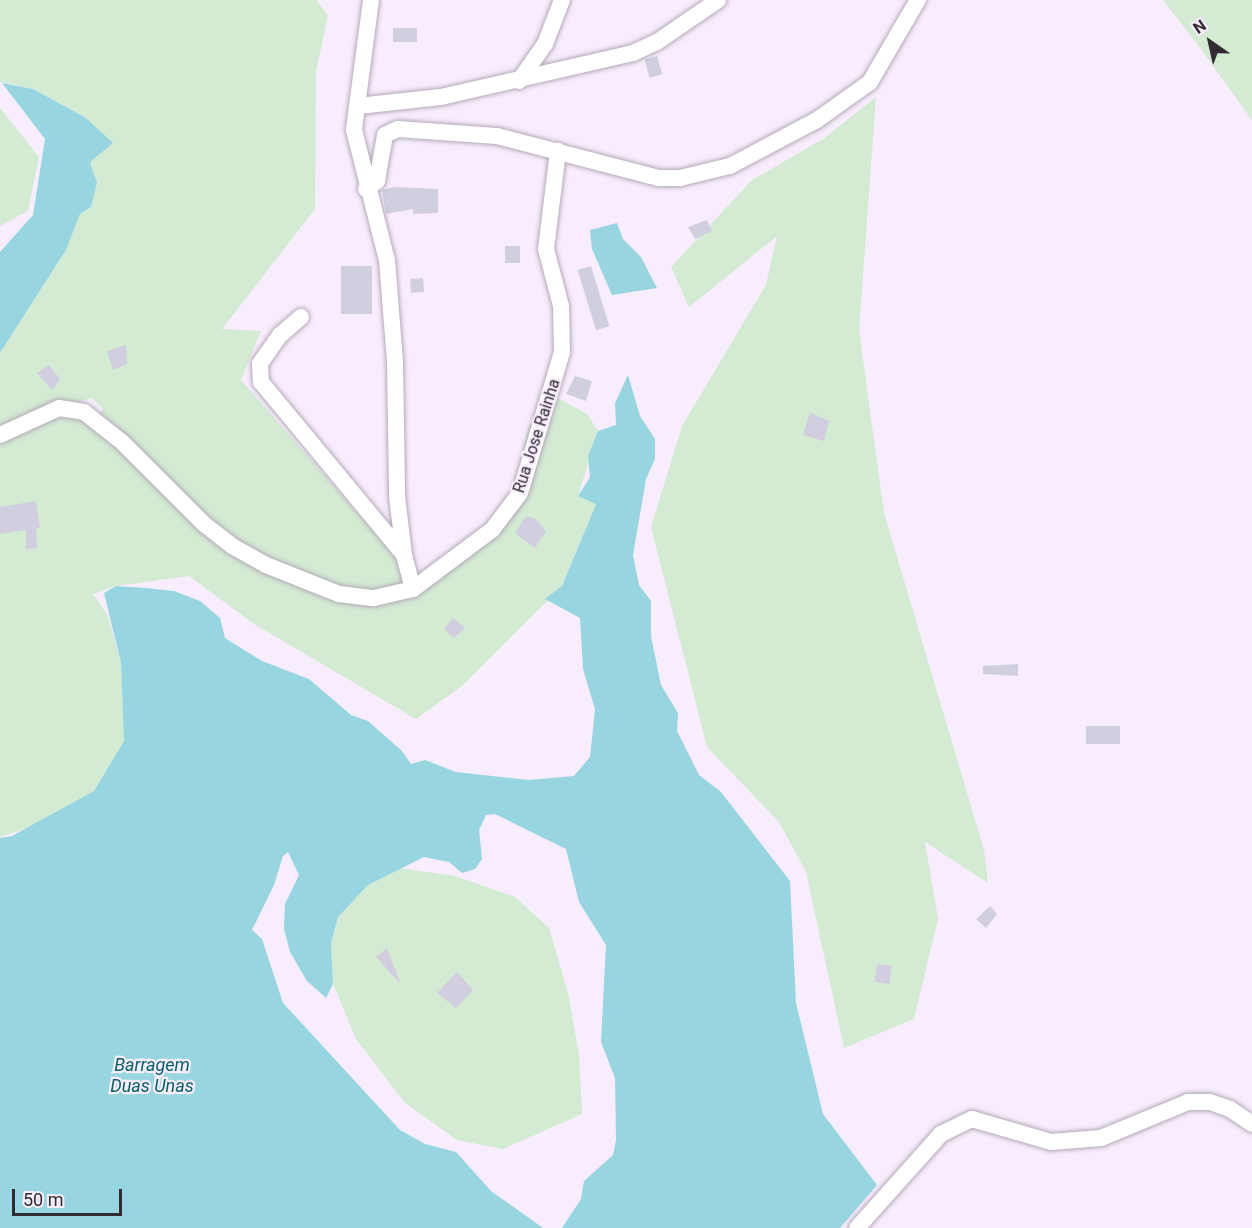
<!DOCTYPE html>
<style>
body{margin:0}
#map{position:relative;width:1252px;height:1228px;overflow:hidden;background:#f8edfc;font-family:Roboto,sans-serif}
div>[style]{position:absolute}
.green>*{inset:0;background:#d3ead3}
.water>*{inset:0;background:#97d5e0}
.building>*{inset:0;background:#d0cedf;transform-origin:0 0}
.roads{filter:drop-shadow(0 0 2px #b4aab9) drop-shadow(0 0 2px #b4aab9)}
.minor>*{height:16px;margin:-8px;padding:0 8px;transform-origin:8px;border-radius:8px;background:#fff}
span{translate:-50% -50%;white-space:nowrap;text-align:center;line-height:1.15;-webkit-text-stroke:4.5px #f8edfc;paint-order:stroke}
.street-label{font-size:16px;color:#312c32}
.water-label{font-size:18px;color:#035f6b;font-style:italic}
.north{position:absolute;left:1180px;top:12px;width:60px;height:60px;-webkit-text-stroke:4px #f8edfc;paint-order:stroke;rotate:326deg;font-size:16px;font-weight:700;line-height:24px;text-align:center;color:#312c32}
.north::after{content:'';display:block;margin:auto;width:21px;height:27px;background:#312c32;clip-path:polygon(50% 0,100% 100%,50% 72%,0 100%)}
.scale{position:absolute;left:12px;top:1189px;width:110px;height:27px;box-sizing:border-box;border:3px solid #312c32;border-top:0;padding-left:8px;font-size:18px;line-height:21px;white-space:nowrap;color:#312c32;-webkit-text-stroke:4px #f8edfc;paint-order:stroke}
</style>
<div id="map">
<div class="green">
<div style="clip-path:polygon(evenodd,0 0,316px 0,328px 15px,316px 72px,315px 209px,222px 329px,261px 331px,241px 380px,396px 557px,408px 590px,510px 510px,528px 429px,550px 394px,587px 414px,598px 431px,578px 496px,596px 503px,562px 586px,462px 686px,416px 719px,254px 624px,189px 576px,116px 586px,93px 594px,108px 616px,121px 663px,124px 741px,94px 791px,28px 828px,0 837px,0 353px,66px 250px,80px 214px,91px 207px,97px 183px,90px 162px,86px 118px,33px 89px,0 82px,0 0,92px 398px,103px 409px,98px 416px,232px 539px,98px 421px,60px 408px,92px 398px)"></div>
<div style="clip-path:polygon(1163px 0,1252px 0,1252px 120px,1195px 41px)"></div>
<div style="clip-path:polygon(876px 97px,859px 330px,884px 513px,984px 850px,988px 883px,925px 842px,938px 919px,914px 1019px,844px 1048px,806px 872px,779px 822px,707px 747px,651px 527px,682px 426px,766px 285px,777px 236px,689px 307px,671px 267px,752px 180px,823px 139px)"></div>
<div style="clip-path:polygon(0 108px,39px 157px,28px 211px,0 226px)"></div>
<div style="clip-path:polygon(400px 868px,455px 876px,515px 897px,549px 928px,568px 993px,579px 1055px,582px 1114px,503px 1149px,457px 1140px,405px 1103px,356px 1039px,333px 984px,331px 943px,338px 917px,368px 885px)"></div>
</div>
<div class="water">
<div style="clip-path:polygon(2px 83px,33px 89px,86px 118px,113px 143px,90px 162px,97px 183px,91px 207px,80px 214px,66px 250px,0 353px,0 252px,33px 215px,45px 139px)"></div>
<div style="clip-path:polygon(617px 223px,623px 239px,641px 257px,657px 288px,612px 295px,592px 249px,590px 230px)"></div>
<div style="clip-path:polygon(628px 375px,640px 416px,655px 439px,655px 459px,646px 479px,633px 555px,639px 585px,651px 601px,651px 636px,661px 685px,678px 713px,677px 731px,699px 775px,721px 792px,790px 881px,796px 1003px,823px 1114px,877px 1185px,840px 1228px,562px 1228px,581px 1199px,584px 1181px,613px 1155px,616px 1140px,615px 1078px,601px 1042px,606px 945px,579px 902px,566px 849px,495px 814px,486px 815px,479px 830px,482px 859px,475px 869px,462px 873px,449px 862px,424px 857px,368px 885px,338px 917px,331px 943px,333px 984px,326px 998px,307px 981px,290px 952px,284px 929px,285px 904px,299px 875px,288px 852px,283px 856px,274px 885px,252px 930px,262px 939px,283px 1003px,400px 1130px,425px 1144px,456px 1152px,491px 1191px,543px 1228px,0 1228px,0 838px,12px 836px,94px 791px,124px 741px,121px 663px,104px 593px,116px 586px,146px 588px,174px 591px,200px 601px,220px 618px,225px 638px,262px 661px,309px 679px,351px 715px,368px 721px,402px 751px,411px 764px,425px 760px,456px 772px,529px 780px,574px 776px,590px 757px,595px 709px,583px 669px,580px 618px,545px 599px,562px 586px,596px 504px,578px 496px,590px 477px,588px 456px,598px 431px,616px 425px,615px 403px)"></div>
</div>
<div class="building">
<div style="left:417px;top:28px;width:14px;height:24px;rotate:90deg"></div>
<div style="left:657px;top:56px;width:19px;height:13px;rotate:74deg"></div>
<div style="clip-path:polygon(394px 187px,438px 189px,438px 213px,413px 214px,413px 209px,386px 214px,382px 190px)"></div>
<div style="clip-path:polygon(707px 220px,712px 231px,695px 239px,688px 227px)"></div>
<div style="left:505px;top:246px;width:15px;height:17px"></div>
<div style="left:341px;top:266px;width:31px;height:48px"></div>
<div style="left:591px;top:266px;width:63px;height:14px;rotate:73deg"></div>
<div style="left:423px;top:278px;width:14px;height:13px;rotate:86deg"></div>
<div style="clip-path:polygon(126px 345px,127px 364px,113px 370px,107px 351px)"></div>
<div style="clip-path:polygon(49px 365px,60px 379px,52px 390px,37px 373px)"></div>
<div style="clip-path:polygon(575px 376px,592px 381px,586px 401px,566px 394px)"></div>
<div style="clip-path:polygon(810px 412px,829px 421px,824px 441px,803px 435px)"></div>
<div style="clip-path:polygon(36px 501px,40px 528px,36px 528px,37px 548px,26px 549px,26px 530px,0 534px,0 507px)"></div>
<div style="clip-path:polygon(526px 516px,536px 519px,546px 531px,535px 548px,515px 533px)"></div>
<div style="clip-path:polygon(453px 618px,465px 628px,454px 638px,444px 629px)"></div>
<div style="clip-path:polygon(1018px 664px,1018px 676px,983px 674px,983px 666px)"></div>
<div style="left:1086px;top:726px;width:34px;height:18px"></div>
<div style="clip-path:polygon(990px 906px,997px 914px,986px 928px,976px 919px)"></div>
<div style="clip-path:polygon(387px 948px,400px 982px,399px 982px,376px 957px)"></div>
<div style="left:877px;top:964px;width:15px;height:18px;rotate:8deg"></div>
<div style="clip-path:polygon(457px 972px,473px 990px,456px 1008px,437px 993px)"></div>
</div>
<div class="roads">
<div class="minor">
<div style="left:371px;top:0;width:131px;rotate:97.5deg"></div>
<div style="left:354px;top:130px;width:134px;rotate:75.8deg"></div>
<div style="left:387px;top:260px;width:102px;rotate:85.5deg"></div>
<div style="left:395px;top:362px;width:134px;rotate:89.1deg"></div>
<div style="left:397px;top:496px;width:59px;rotate:83.2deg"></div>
<div style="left:519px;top:81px;width:45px;rotate:-54.9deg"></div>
<div style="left:545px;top:44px;width:47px;rotate:-68.9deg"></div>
<div style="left:358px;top:106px;width:83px;rotate:-6.2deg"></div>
<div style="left:441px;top:97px;width:197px;rotate:-12.9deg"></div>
<div style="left:633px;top:53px;width:26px;rotate:-25deg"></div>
<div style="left:657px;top:42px;width:74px;rotate:-34.5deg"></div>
<div style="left:366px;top:189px;width:14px;rotate:-36deg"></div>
<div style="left:377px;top:181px;width:47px;rotate:-80.1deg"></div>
<div style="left:385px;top:135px;width:14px;rotate:-25deg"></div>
<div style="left:398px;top:129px;width:99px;rotate:4deg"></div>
<div style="left:497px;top:136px;width:166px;rotate:14.6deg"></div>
<div style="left:658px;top:178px;width:22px"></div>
<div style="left:680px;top:178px;width:51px;rotate:-13.5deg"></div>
<div style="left:730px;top:166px;width:98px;rotate:-27.9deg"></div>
<div style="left:817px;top:120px;width:65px;rotate:-35.6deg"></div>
<div style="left:870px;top:82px;width:95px;rotate:-59.7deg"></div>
<div style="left:301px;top:317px;width:28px;rotate:139deg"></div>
<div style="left:280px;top:335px;width:35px;rotate:125deg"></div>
<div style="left:260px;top:364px;width:18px;rotate:87deg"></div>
<div style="left:261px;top:382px;width:224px;rotate:50.4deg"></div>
<div style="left:404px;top:555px;width:35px;rotate:75deg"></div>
<div style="left:0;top:435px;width:65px;rotate:-24.6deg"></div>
<div style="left:59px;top:408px;width:25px;rotate:9deg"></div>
<div style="left:84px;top:412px;width:48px;rotate:38.3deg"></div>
<div style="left:122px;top:442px;width:116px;rotate:45deg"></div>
<div style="left:204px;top:524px;width:36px;rotate:38deg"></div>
<div style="left:232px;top:546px;width:39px;rotate:29deg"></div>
<div style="left:266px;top:565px;width:79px;rotate:21.7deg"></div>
<div style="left:339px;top:594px;width:35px;rotate:7deg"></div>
<div style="left:374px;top:598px;width:40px;rotate:-13deg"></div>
<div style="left:413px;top:589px;width:99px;rotate:-36.8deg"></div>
<div style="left:492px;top:530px;width:46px;rotate:-52.9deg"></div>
<div style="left:520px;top:493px;width:147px;rotate:-73.4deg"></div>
<div style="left:562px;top:352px;width:46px;rotate:-91.2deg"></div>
<div style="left:561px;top:306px;width:59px;rotate:-104.7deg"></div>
<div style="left:546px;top:249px;width:99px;rotate:-83deg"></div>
<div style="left:857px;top:1228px;width:126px;rotate:-48.2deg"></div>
<div style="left:941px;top:1134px;width:34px;rotate:-26deg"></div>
<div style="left:972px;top:1119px;width:82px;rotate:16.2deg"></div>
<div style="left:1051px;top:1142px;width:50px;rotate:-4.6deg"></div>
<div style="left:1101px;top:1138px;width:94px;rotate:-22.5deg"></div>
<div style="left:1188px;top:1102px;width:22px"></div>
<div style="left:1210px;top:1102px;width:21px;rotate:19deg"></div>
<div style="left:1230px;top:1109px;width:27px;rotate:34deg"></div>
</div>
</div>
<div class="street-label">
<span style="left:537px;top:436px;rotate:-72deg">Rua Jose Rainha</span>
</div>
<div class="water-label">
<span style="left:152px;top:1076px">Barragem<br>Duas Unas</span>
</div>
<div class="north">N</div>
<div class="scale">50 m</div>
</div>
